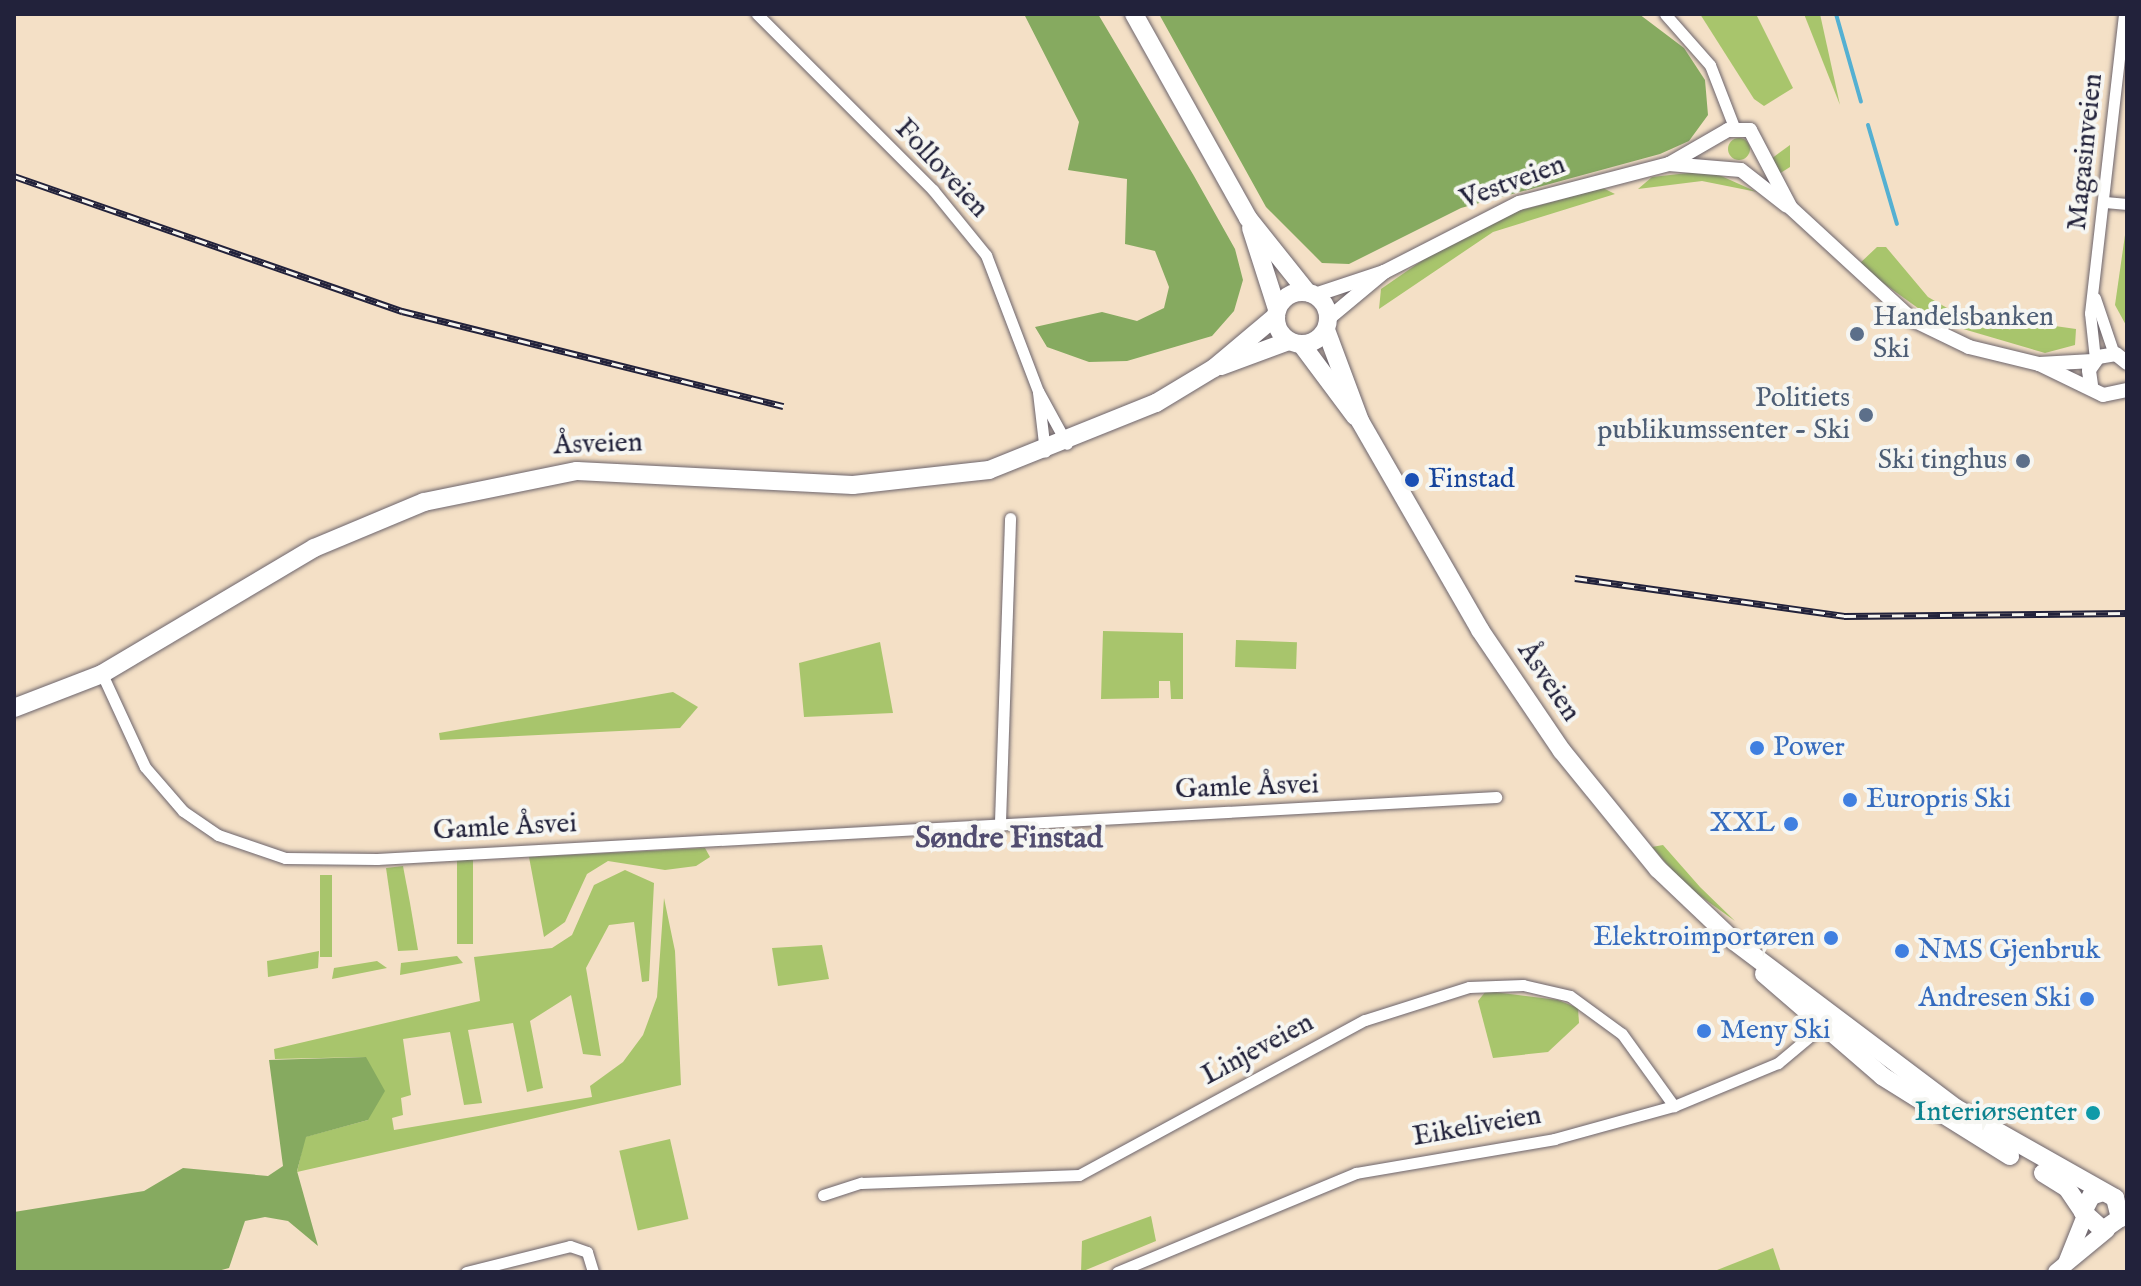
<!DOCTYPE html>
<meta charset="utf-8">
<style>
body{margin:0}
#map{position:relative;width:2141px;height:1286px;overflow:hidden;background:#f4e0c6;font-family:"IM FELL English",serif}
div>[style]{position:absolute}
.green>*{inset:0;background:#a8c56c;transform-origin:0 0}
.round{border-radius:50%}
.forest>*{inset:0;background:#86aa60}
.stream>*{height:4px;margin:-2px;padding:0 2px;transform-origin:2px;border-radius:2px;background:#54b0d2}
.roads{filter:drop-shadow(0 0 2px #6c646c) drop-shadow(0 0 2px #6c646c)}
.minor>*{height:11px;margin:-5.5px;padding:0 5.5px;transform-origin:5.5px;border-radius:5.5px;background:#fff}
.tertiary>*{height:14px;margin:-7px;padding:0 7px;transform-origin:7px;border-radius:7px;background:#fff}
.secondary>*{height:16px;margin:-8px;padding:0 8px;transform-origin:8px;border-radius:8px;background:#fff}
.primary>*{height:18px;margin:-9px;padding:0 9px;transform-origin:9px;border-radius:9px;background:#fff}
.primary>.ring{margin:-9px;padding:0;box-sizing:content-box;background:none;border:18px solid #fff;border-radius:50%}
.rail>*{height:7px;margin-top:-3.5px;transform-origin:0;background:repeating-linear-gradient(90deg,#f6f6f2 0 12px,#22223b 0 24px);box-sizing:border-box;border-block:2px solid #22223b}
.dots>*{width:22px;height:22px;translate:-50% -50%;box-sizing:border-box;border:4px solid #f6f6f2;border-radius:50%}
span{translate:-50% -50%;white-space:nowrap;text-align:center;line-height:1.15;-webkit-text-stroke:8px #f6f6f2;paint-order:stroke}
.street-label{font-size:28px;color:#22223b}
.service-label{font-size:28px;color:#4e5e75}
.left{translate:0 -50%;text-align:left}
.right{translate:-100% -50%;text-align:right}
.transit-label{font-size:28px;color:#164399}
.shop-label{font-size:28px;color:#366cbe}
.culture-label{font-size:28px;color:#0d838f}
.neighbourhood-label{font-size:30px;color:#524d70;font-weight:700}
.frame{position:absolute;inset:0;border:16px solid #22223b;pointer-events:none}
</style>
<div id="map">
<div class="green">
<div style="clip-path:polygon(1700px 14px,1756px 14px,1793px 88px,1764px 106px,1754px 99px)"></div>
<div style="clip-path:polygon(1804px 14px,1820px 14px,1840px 105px)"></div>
<div class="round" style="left:1728px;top:138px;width:22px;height:22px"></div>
<div style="clip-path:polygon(1790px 145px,1790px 167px,1779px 174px,1771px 159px)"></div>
<div style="clip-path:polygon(1697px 172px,1719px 175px,1757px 192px,1702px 181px,1638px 189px,1652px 177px)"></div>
<div style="clip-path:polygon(1603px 188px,1615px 194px,1493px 232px,1379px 309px,1381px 289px,1433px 253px,1518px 211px)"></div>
<div style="clip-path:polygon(2127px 221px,2127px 327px,2115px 305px)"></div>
<div style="clip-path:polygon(1877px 247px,1886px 247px,1928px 297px,1954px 312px,2076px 329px,2075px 345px,2045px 353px,1936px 321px,1858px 265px)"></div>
<div style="clip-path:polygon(1103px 631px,1183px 633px,1183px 699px,1171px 699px,1170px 681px,1159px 681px,1159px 698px,1101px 699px)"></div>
<div style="left:1236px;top:640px;width:61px;height:27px;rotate:2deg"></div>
<div style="clip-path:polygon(880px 642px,893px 713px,804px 717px,799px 663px)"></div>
<div style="clip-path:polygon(673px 692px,698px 707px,680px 728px,440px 740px,439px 733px)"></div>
<div style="clip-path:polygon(1663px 845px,1700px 887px,1735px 921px,1685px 885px,1652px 847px)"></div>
<div style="clip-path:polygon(705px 848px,710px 857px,696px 866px,665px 870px,608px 861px,587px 874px,565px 922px,544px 937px,529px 857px)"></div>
<div style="left:457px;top:860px;width:16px;height:84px"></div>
<div style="clip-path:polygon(403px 866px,410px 903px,418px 950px,398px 951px,386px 868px)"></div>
<div style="clip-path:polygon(625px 870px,654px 883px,649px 981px,642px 982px,634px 922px,609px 925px,586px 968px,601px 1056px,583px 1054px,571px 995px,530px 1021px,543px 1088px,527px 1092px,513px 1023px,468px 1030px,482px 1103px,464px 1105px,450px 1032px,403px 1039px,411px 1095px,401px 1098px,403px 1115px,392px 1118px,394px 1130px,592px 1097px,590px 1086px,623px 1062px,643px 1035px,657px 997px,664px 898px,675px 951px,681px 1085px,297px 1172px,305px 1137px,368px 1120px,366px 1057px,275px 1059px,274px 1049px,480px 1001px,474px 957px,552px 948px,572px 935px,594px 885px)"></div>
<div style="left:320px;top:875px;width:12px;height:82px"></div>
<div style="clip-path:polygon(822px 945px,829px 979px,778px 986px,772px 948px)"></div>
<div style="clip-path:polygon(319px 951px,318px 968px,268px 977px,267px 961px)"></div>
<div style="clip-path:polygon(457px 956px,463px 963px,400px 975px,401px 963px)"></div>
<div style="clip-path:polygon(377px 961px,387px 968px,332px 979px,334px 968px)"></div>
<div style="clip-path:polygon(1486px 991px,1558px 1000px,1578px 1008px,1579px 1023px,1548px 1052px,1493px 1058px,1478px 1001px)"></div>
<div style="left:670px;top:1139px;width:82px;height:52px;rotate:77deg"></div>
<div style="clip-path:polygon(1151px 1216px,1156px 1241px,1081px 1272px,1082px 1241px)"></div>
<div style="clip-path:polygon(1773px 1248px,1781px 1272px,1712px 1272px)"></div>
</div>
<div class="forest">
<div style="clip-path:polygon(1024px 14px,1098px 14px,1194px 176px,1235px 249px,1243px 280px,1234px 311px,1212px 336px,1127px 361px,1089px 362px,1047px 347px,1035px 327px,1102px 312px,1137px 321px,1164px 308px,1169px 287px,1155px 251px,1125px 244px,1127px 179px,1068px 170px,1079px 122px)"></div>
<div style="clip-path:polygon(1159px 14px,1639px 14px,1684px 48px,1705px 80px,1708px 115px,1689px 141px,1660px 154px,1461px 208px,1349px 264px,1322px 263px,1266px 207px)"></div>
<div style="clip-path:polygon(366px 1057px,385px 1091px,368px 1120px,306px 1137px,297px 1171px,318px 1246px,288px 1221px,265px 1217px,245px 1221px,229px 1268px,214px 1272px,14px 1272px,14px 1212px,144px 1191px,183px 1168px,268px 1176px,283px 1166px,269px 1060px)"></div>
</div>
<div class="stream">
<div style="left:1836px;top:14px;width:91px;rotate:74.1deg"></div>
<div style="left:1868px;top:125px;width:103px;rotate:73.7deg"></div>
</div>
<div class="roads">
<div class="minor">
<div style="left:757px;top:14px;width:249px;rotate:45deg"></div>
<div style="left:933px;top:190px;width:84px;rotate:50.8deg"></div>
<div style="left:986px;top:255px;width:146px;rotate:69.1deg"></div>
<div style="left:1038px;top:391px;width:60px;rotate:61.3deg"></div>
<div style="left:1665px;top:14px;width:68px;rotate:48.6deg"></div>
<div style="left:1710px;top:65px;width:66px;rotate:68.8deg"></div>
<div style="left:2105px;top:202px;width:22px;rotate:5deg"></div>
<div style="left:2095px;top:298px;width:59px;rotate:71.3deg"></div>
<div style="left:2095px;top:359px;width:46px;rotate:-96.2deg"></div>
<div style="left:2090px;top:313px;width:301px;rotate:-83.5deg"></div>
<div style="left:1038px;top:392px;width:60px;rotate:83.3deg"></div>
<div style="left:102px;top:674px;width:102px;rotate:65.2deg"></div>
<div style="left:145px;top:767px;width:58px;rotate:49.2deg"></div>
<div style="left:183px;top:811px;width:42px;rotate:34.4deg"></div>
<div style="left:218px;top:835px;width:71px;rotate:18.9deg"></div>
<div style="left:285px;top:858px;width:92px;rotate:0.6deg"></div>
<div style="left:377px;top:859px;width:1121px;rotate:-3.17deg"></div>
<div style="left:1000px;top:822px;width:304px;rotate:-88.1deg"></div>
<div style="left:823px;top:1195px;width:40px;rotate:-18deg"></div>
<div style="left:861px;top:1183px;width:218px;rotate:-2.1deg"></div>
<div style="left:1079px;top:1175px;width:325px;rotate:-28.5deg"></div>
<div style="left:1365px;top:1020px;width:109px;rotate:-17.6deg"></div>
<div style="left:1469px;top:987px;width:54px;rotate:-2.1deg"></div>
<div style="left:1523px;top:985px;width:48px;rotate:13.2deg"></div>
<div style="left:1570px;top:996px;width:64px;rotate:36.2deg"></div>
<div style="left:1622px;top:1034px;width:89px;rotate:54.2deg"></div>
<div style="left:466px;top:1272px;width:107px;rotate:-14deg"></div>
<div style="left:570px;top:1246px;width:18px;rotate:19deg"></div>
<div style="left:587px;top:1252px;width:21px;rotate:73deg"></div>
<div style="left:1117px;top:1272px;width:259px;rotate:-22.5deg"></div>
<div style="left:1356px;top:1173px;width:201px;rotate:-9.7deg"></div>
<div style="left:1554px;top:1139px;width:124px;rotate:-15.4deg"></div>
<div style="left:1674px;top:1106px;width:113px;rotate:-22.5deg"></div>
<div style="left:1778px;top:1063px;width:65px;rotate:-40deg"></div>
</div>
<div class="tertiary">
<div style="left:1669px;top:164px;width:68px;rotate:-30deg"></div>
<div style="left:1728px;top:130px;width:22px"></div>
<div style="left:1750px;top:130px;width:88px;rotate:62.3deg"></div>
<div style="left:1791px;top:208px;width:166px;rotate:42.6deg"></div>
<div style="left:1913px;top:320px;width:62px;rotate:25.7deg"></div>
<div style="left:1969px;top:347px;width:72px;rotate:13.7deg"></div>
<div style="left:2039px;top:364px;width:71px;rotate:25.8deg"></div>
<div style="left:2103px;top:395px;width:25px;rotate:-12deg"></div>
<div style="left:1315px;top:295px;width:73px;rotate:-18.4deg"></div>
<div style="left:1384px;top:272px;width:152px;rotate:-27.1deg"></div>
<div style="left:1519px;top:203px;width:155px;rotate:-14.6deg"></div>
<div style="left:1669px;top:164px;width:72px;rotate:4.8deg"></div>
<div style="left:1741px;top:170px;width:58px;rotate:38deg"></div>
<div style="left:1329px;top:318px;width:72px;rotate:-39.9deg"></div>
<div style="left:2039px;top:364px;width:54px;rotate:-3.2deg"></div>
<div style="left:2091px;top:385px;width:15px;rotate:-98deg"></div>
<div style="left:2089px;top:370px;width:16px;rotate:-55deg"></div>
<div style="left:2098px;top:357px;width:18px;rotate:-9deg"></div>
<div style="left:2116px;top:354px;width:14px;rotate:39deg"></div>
</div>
<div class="secondary">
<div style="left:2066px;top:1263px;width:48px;rotate:-68.2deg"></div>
<div style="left:2056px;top:1272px;width:66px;rotate:-39.5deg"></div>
</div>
<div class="primary">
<div style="left:1134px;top:14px;width:234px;rotate:60.8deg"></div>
<div style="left:1248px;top:218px;width:95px;rotate:51.4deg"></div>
<div style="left:1251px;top:228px;width:85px;rotate:72.2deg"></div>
<div class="ring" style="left:1276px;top:292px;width:34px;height:34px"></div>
<div style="left:1326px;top:330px;width:97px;rotate:69.5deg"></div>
<div style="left:1360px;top:421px;width:241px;rotate:60.1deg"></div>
<div style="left:1480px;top:630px;width:146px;rotate:55.9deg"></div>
<div style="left:1562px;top:751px;width:152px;rotate:50.9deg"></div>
<div style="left:1658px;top:869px;width:105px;rotate:43.5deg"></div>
<div style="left:1734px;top:941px;width:278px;rotate:37deg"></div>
<div style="left:1956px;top:1108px;width:183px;rotate:29.5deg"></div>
<div style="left:2115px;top:1198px;width:21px;rotate:76deg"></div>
<div style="left:2120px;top:1218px;width:21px;rotate:145deg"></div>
<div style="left:2103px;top:1230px;width:27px;rotate:-138deg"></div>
<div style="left:2083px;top:1212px;width:18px;rotate:-63deg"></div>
<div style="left:2091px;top:1196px;width:13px;rotate:-18deg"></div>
<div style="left:1302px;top:345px;width:89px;rotate:53.3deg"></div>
<div style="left:1221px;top:366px;width:72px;rotate:-20.2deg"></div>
<div style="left:14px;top:708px;width:94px;rotate:-21.1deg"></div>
<div style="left:102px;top:674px;width:247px;rotate:-30.7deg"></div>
<div style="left:314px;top:548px;width:119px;rotate:-22.7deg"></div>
<div style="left:424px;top:502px;width:156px;rotate:-11.5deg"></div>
<div style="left:577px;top:471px;width:276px;rotate:2.9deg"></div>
<div style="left:853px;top:485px;width:137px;rotate:-6.3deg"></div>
<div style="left:989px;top:470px;width:180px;rotate:-21.9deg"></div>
<div style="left:1156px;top:403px;width:68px;rotate:-31.1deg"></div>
<div style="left:1214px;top:368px;width:81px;rotate:-40deg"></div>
<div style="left:1764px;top:974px;width:156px;rotate:40.8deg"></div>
<div style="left:1882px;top:1076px;width:151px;rotate:32deg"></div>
<div style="left:2043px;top:1173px;width:28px;rotate:32deg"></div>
<div style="left:2067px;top:1188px;width:29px;rotate:56deg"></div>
</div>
</div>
<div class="rail">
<div style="left:14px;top:176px;width:411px;rotate:19.2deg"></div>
<div style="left:402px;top:311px;width:393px;rotate:14deg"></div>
<div style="left:1575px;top:578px;width:272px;rotate:8deg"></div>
<div style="left:1844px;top:616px;width:283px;rotate:-0.6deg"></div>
</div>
<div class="dots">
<div style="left:1857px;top:334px;background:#5c6f8a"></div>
<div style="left:1866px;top:415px;background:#5c6f8a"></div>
<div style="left:2023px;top:461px;background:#5c6f8a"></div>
<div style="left:1412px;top:480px;background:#1a4fb4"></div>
<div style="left:1757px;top:748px;background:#3f7fe0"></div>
<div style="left:1850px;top:800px;background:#3f7fe0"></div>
<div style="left:1791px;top:824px;background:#3f7fe0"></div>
<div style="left:1831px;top:938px;background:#3f7fe0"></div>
<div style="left:1902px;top:951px;background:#3f7fe0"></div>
<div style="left:2087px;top:999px;background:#3f7fe0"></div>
<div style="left:1704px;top:1031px;background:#3f7fe0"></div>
<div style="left:2093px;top:1113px;background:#0f9aa8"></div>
</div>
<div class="street-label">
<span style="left:2086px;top:152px;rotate:-84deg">Magasinveien</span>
<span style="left:941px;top:169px;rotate:47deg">Folloveien</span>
<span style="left:1513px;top:183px;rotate:-20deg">Vestveien</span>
<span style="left:598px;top:445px;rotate:-2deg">Åsveien</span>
<span style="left:1548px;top:682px;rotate:56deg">Åsveien</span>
<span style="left:1247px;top:788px;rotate:-2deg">Gamle Åsvei</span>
<span style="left:505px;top:828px;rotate:-3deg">Gamle Åsvei</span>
<span style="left:1258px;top:1050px;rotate:-28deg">Linjeveien</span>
<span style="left:1477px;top:1127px;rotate:-10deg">Eikeliveien</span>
</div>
<div class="service-label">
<span class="left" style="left:1873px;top:334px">Handelsbanken<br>Ski</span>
<span class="right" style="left:1850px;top:415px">Politiets<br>publikumssenter - Ski</span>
<span class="right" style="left:2007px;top:461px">Ski tinghus</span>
</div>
<div class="transit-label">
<span class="left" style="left:1428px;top:480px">Finstad</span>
</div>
<div class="shop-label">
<span class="left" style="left:1773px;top:748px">Power</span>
<span class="left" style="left:1866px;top:800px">Europris Ski</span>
<span class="right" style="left:1775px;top:824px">XXL</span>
<span class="right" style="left:1815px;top:938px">Elektroimportøren</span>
<span class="left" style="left:1918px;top:951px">NMS Gjenbruk</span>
<span class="right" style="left:2071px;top:999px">Andresen Ski</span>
<span class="left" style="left:1720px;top:1031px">Meny Ski</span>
</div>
<div class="culture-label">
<span class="right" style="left:2077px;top:1113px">Interiørsenter</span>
</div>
<div class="neighbourhood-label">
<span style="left:1009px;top:839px">Søndre Finstad</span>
</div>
<div class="frame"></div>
</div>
